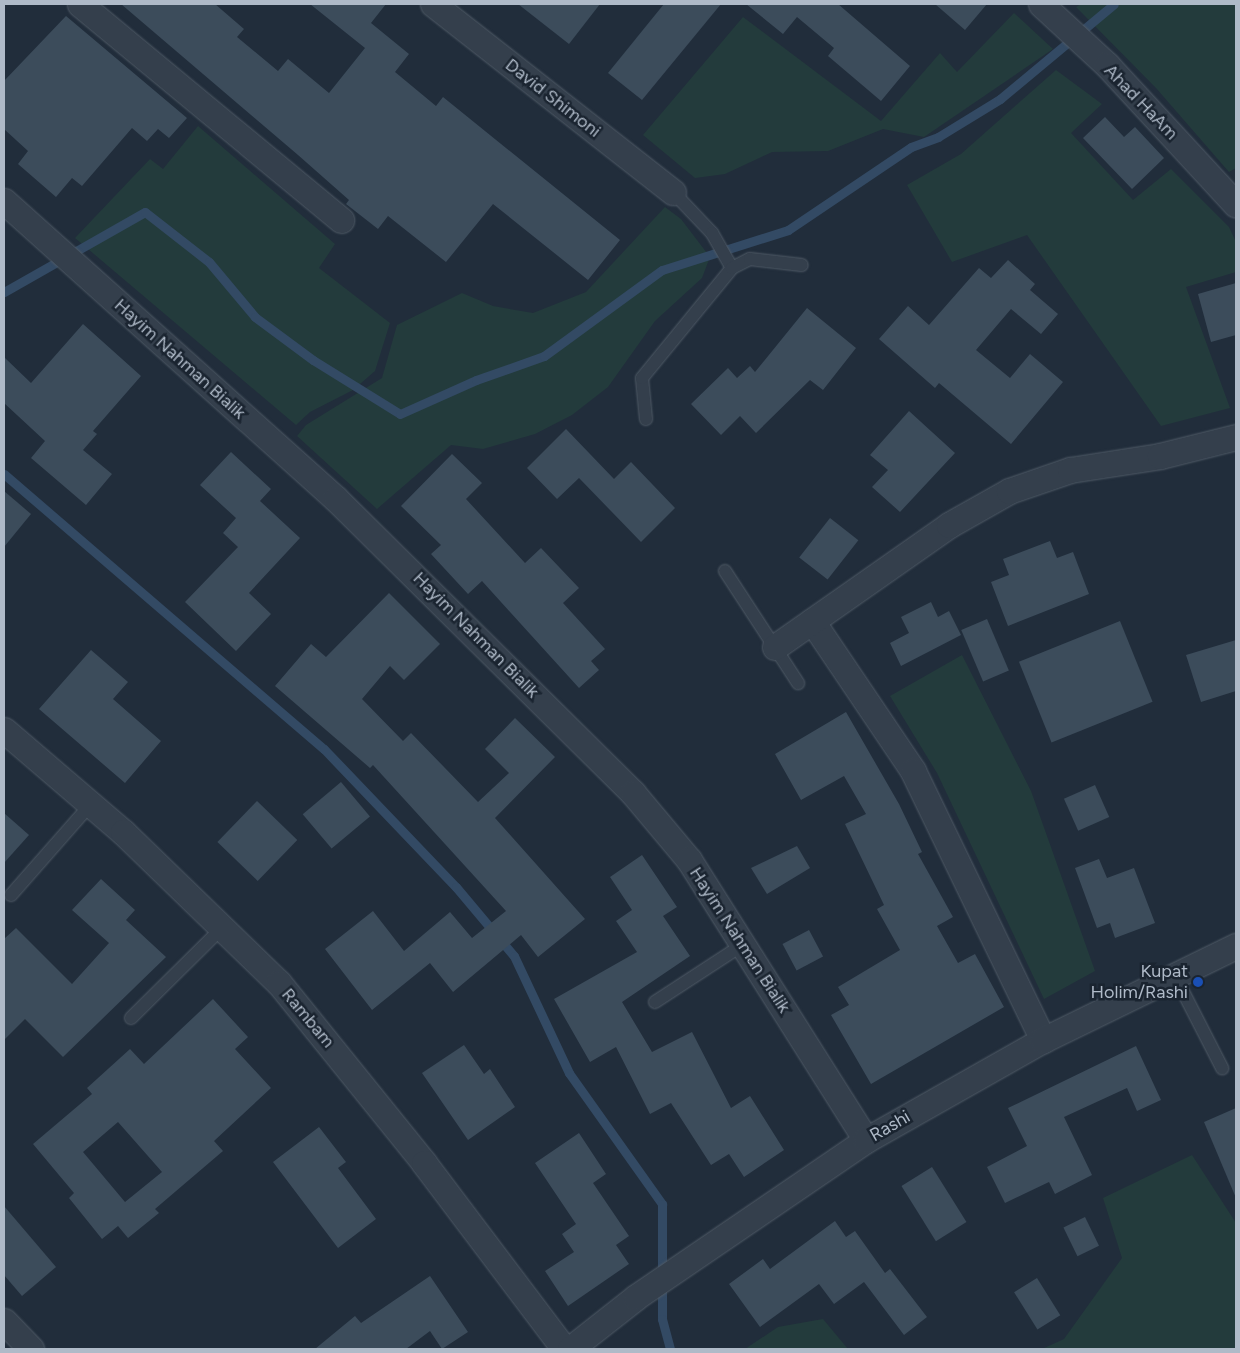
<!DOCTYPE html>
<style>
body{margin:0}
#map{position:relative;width:1240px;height:1353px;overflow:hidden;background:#212d3b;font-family:Figtree,sans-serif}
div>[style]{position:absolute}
.green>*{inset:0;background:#233b3c}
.stream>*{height:9px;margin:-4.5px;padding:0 4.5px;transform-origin:4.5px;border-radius:4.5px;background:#334a64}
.building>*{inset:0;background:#3c4c5b;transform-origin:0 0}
.roads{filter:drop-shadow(0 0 1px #4f5a66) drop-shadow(0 0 1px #4f5a66)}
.lane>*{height:12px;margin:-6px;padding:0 6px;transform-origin:6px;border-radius:6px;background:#343f4c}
.street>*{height:25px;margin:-12.5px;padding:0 12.5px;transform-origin:12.5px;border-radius:12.5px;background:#343f4c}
.dots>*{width:14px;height:14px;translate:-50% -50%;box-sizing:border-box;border:2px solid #1a2430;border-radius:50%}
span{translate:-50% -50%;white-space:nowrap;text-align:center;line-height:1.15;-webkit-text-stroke:5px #1a2430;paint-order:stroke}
.street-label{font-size:18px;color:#afbac8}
.poi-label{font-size:18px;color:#afbac8}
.right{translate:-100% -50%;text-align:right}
.frame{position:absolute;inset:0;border:5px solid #afbac8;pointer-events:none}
</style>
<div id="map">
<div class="green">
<div style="clip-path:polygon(1081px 4px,1236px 4px,1236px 168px,1229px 172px,1156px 88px,1076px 7px)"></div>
<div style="clip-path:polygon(1014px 13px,1053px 49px,924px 137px,883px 129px,828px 151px,772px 152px,725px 174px,695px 178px,643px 135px,743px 17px,881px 121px,940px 53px,957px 72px)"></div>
<div style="clip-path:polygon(1056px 70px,1102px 104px,1071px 133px,1133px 200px,1171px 169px,1229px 227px,1236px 242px,1236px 272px,1186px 287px,1230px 408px,1161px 426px,1027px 235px,952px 262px,907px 185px,961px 154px)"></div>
<div style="clip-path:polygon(198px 126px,335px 244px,319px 268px,390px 323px,375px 371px,353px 390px,310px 412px,296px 425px,75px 238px,150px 159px,163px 169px)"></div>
<div style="clip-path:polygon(665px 207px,681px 219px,710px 257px,702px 278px,655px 321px,608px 387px,572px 415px,535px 434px,483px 449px,451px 445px,377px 509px,297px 436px,306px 425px,382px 378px,397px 325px,462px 293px,493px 306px,533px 313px,586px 292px)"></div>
<div style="clip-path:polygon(962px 655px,1031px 791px,1095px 971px,1044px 999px,937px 773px,890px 696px)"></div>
<div style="clip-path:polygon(1192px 1155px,1236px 1223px,1236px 1349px,1042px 1349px,1064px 1339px,1122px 1258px,1103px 1198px)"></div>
<div style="clip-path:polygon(823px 1319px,848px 1349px,745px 1349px,778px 1327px)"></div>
</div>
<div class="stream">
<div style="left:4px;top:292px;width:162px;rotate:-29.6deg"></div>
<div style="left:145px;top:212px;width:81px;rotate:38deg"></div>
<div style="left:209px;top:262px;width:72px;rotate:50.1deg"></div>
<div style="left:255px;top:317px;width:72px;rotate:36.6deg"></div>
<div style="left:313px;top:360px;width:102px;rotate:31.8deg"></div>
<div style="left:400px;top:414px;width:83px;rotate:-24.1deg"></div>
<div style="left:476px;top:380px;width:72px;rotate:-19.4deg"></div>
<div style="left:544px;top:356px;width:146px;rotate:-36.1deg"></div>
<div style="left:662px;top:270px;width:132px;rotate:-17.6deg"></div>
<div style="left:788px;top:230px;width:148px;rotate:-34deg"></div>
<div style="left:911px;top:147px;width:29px;rotate:-20deg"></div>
<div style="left:938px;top:137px;width:73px;rotate:-31.5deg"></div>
<div style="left:1000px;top:99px;width:148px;rotate:-39.8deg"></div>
<div style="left:4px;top:474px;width:422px;rotate:40.7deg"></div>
<div style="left:324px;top:749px;width:191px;rotate:46.3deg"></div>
<div style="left:456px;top:887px;width:90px;rotate:50deg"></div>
<div style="left:514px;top:956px;width:129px;rotate:64.8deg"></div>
<div style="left:569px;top:1073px;width:161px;rotate:54.6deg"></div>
<div style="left:662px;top:1204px;width:115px;rotate:90deg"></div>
<div style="left:662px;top:1319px;width:31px;rotate:75deg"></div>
</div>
<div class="building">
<div style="clip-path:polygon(121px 4px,215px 4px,244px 29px,237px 37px,278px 71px,288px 59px,329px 93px,365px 48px,310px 4px,386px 4px,371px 23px,409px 54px,395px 72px,436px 106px,443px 97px,620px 240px,588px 280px,493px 204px,446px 262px,388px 216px,378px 229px,346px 204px,349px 200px,298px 155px)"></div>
<div style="clip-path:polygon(518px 4px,600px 4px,569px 44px)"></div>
<div style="clip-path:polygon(664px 4px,721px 4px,642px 100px,608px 73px)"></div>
<div style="clip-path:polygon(746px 4px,838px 4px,910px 66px,881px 101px,828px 56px,834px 48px,797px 17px,783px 34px)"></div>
<div style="clip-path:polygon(935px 4px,987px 4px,965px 30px)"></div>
<div style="clip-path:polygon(66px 16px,187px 118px,169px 138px,158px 129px,147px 141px,132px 128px,82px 186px,72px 178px,56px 197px,18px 164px,28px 151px,4px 129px,4px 81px)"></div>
<div style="clip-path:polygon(1105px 117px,1124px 137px,1135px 127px,1164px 158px,1132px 189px,1083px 138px)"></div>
<div style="clip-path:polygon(1008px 260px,1035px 284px,1030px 290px,1058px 314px,1041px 334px,1011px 309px,976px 350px,1010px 378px,1030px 354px,1063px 382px,1011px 444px,939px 383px,935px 388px,879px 339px,908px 306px,929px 325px,979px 268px,991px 278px)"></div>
<div style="clip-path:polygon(1236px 283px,1236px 335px,1211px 342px,1198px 294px)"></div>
<div style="clip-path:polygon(807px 308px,856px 348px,823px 390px,810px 380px,756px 433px,740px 416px,721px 435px,691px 404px,728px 368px,737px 378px,750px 366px,755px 372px)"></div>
<div style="clip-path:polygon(83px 324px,141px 376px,93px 431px,97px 434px,83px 450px,112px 474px,86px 505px,31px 458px,45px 441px,4px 403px,4px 357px,31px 383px)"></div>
<div style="clip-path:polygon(909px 411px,955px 453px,900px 512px,872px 487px,888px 470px,870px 455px)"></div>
<div style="clip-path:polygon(566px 429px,614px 479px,631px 462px,675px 508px,641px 542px,579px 478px,557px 499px,527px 468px)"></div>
<div style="clip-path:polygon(231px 452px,271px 489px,260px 501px,300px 538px,249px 593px,271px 614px,236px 651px,185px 602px,238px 547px,223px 533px,236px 518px,200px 485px)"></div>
<div style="clip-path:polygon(452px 454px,482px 483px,466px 499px,525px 563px,541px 548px,579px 588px,563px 603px,605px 649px,591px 661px,599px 670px,579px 688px,482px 581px,468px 594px,431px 554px,441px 545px,401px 506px)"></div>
<div style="clip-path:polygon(4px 491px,31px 514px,4px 547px)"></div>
<div style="left:830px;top:518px;width:36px;height:50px;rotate:38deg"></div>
<div style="clip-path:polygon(1050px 541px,1057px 558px,1073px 552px,1089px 594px,1008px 626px,991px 582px,1009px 575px,1003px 559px)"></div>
<div style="clip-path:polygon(389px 593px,440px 644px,404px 680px,390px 666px,362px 699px,403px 741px,411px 733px,478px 802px,509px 773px,485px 749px,515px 718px,555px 757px,495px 818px,585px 919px,538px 957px,521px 935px,453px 992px,430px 963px,372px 1010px,325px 949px,373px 911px,404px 951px,450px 912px,472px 938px,506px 911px,373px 765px,370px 768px,275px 686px,311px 644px,326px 657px)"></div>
<div style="clip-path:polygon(931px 602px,938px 617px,949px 611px,961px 635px,901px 666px,890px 643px,909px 633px,901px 617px)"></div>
<div style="left:987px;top:619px;width:56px;height:28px;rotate:67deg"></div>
<div style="left:1120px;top:621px;width:87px;height:109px;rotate:68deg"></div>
<div style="clip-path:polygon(1236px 640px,1236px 691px,1201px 702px,1186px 655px)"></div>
<div style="clip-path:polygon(91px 650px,128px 682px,113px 699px,161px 741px,125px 783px,39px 709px)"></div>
<div style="clip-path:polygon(846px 712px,899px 804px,922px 852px,918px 854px,953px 917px,937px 926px,958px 963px,975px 954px,1004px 1007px,871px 1084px,831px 1015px,849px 1005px,838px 987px,900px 950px,877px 909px,884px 905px,845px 824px,866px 814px,844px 776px,801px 800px,775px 754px)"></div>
<div style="left:341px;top:782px;width:45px;height:50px;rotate:50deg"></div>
<div style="left:1095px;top:785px;width:35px;height:34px;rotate:66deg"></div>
<div style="left:257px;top:801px;width:56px;height:57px;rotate:44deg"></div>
<div style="clip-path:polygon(4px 813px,29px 835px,4px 863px)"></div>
<div style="clip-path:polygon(797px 846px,810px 868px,767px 894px,751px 868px)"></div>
<div style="clip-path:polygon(642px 855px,677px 907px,663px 916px,690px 956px,622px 1002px,652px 1052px,692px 1032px,731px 1108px,750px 1096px,784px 1150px,744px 1177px,729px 1154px,711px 1165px,671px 1103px,650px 1114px,616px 1047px,590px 1062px,554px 999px,637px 952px,616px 921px,632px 910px,610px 877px)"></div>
<div style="clip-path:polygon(1099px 859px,1107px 878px,1134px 868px,1155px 923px,1115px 938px,1110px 923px,1097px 928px,1075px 868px)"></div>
<div style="clip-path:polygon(101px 879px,135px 910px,126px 920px,166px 957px,63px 1057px,25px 1019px,4px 1040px,4px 939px,16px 928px,72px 984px,109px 943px,72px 910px)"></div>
<div style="left:809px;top:930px;width:30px;height:30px;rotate:62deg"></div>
<div style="clip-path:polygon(evenodd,213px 999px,248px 1037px,235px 1049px,271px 1088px,214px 1141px,223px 1151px,155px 1209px,159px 1213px,128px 1238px,118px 1226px,102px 1239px,69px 1198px,74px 1193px,33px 1144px,92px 1094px,87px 1088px,130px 1049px,144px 1064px,213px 999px,118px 1122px,162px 1172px,125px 1202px,83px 1152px,118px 1122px)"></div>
<div style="clip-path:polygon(464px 1045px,484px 1074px,490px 1069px,515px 1107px,468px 1140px,422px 1073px)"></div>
<div style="clip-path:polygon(1136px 1046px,1161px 1100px,1137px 1111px,1127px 1088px,1064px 1117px,1092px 1175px,1055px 1194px,1049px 1182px,1005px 1203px,987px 1167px,1027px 1146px,1008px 1108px)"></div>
<div style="clip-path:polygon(1236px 1108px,1236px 1198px,1204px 1122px)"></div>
<div style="clip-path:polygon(319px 1127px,346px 1162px,338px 1168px,376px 1219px,338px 1248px,273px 1162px)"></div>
<div style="clip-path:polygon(579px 1133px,606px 1174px,593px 1183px,629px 1236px,616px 1245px,629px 1264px,568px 1306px,545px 1271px,574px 1252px,562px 1234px,576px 1224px,535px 1163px)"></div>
<div style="left:932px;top:1167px;width:65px;height:36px;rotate:58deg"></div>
<div style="clip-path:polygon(4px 1206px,56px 1267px,22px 1296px,4px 1275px)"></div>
<div style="left:1085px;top:1217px;width:32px;height:24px;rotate:64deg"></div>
<div style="clip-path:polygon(835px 1221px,846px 1237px,855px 1231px,885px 1273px,890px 1269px,927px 1317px,904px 1335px,864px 1282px,834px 1304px,819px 1284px,760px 1327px,729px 1284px,763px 1259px,770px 1269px)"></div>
<div style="clip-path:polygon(430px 1276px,468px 1332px,442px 1349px,430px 1331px,406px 1349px,315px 1349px,355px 1316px,361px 1323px)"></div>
<div style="left:1037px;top:1278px;width:44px;height:27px;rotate:58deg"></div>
</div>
<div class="roads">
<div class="lane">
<div style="left:673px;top:192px;width:57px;rotate:46.4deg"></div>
<div style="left:712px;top:233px;width:40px;rotate:60.3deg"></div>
<div style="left:646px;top:419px;width:41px;rotate:-95.6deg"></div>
<div style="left:642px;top:378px;width:142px;rotate:-50.7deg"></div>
<div style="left:732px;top:268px;width:20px;rotate:-27deg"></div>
<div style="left:750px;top:259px;width:52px;rotate:6.6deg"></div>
<div style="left:725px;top:571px;width:134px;rotate:56.9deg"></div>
<div style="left:11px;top:895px;width:121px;rotate:-48.7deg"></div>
<div style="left:1174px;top:974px;width:106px;rotate:62.9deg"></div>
<div style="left:655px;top:1002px;width:106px;rotate:-33.1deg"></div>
<div style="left:131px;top:1018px;width:129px;rotate:-44.7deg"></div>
</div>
<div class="street">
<div style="left:80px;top:4px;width:339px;rotate:39.6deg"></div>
<div style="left:433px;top:4px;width:305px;rotate:38.1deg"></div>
<div style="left:1041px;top:4px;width:90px;rotate:42.7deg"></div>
<div style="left:1107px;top:65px;width:190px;rotate:47.3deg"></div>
<div style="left:4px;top:201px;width:446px;rotate:41.9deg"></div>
<div style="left:336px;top:499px;width:418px;rotate:44.7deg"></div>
<div style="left:633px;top:793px;width:87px;rotate:50.1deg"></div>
<div style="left:689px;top:860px;width:331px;rotate:57.7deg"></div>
<div style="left:812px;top:621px;width:181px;rotate:56deg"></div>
<div style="left:913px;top:771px;width:299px;rotate:64.2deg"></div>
<div style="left:775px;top:647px;width:213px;rotate:-35deg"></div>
<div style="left:949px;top:525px;width:69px;rotate:-29.5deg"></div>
<div style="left:1009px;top:491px;width:65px;rotate:-19deg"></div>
<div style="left:1070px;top:470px;width:91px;rotate:-8.8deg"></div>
<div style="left:1160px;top:456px;width:78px;rotate:-14deg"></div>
<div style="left:4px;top:730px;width:157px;rotate:40.6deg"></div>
<div style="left:123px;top:832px;width:217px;rotate:44.1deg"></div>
<div style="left:279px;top:983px;width:231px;rotate:51.1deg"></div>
<div style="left:424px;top:1163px;width:233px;rotate:53deg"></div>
<div style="left:4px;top:1321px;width:39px;rotate:46deg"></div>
<div style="left:570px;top:1349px;width:84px;rotate:-38.2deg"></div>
<div style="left:636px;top:1297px;width:278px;rotate:-34.3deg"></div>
<div style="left:866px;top:1140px;width:203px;rotate:-29.5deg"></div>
<div style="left:1043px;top:1040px;width:215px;rotate:-26deg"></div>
</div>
</div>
<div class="dots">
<div style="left:1198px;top:982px;background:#1a4fb4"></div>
</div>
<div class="street-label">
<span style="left:553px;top:98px;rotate:38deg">David Shimoni</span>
<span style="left:1141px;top:102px;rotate:46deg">Ahad HaAm</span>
<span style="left:180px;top:359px;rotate:42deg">Hayim Nahman Bialik</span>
<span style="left:476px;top:635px;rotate:45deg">Hayim Nahman Bialik</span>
<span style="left:740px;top:940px;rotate:57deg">Hayim Nahman Bialik</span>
<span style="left:308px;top:1018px;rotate:50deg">Rambam</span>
<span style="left:890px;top:1126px;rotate:-30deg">Rashi</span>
</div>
<div class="poi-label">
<span class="right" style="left:1188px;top:982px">Kupat<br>Holim/Rashi</span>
</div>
<div class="frame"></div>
</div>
